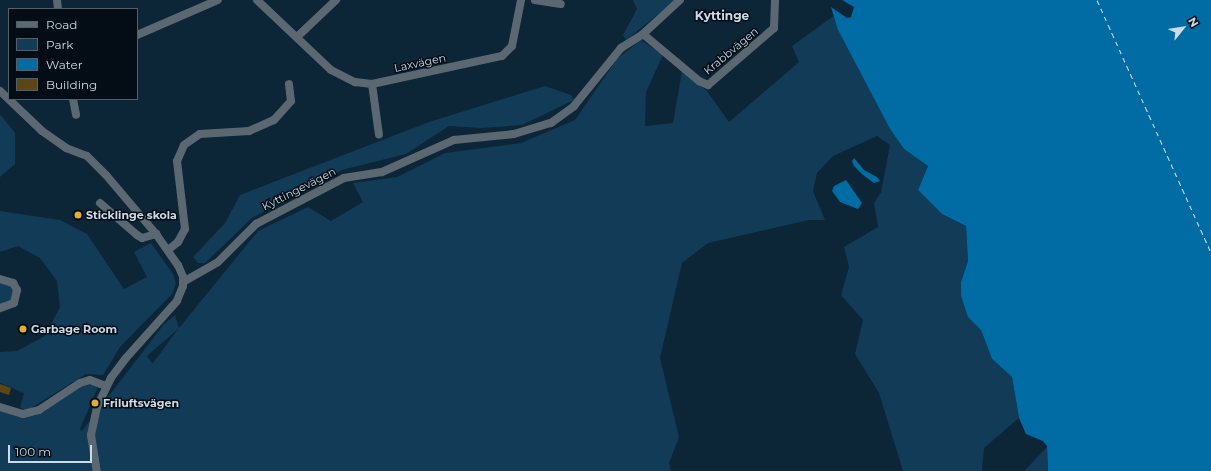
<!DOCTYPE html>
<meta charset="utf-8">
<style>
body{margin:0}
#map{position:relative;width:1211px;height:471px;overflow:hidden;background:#0c2537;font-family:Montserrat,sans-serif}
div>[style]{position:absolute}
.green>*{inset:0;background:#113b57}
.water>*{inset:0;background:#016ba3}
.ferry>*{height:1px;margin-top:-0.5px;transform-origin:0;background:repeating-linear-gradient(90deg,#cbdfee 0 5px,transparent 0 9px)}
.building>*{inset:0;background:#5b4714}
.minor>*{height:8px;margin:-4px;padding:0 4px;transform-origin:4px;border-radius:4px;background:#5c6871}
.dots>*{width:11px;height:11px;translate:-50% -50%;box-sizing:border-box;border:2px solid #040d15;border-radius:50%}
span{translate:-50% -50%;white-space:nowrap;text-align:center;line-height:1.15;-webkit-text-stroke:3px #040d15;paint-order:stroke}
.street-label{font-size:11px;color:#ccdbe7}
.poi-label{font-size:11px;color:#ccdbe7;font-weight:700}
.left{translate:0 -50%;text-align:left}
.neighbourhood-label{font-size:12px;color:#ccdbe7;font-weight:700}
.legend{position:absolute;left:8px;top:8px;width:130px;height:92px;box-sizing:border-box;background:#040d15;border:1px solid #545f69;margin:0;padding:5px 7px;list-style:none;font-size:12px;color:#ccdbe7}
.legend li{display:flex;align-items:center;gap:8px;height:20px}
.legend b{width:20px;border:1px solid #545f69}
.north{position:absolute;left:1163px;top:8px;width:40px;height:40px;-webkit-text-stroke:3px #040d15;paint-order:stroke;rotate:60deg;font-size:11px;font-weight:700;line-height:16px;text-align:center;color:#ccdbe7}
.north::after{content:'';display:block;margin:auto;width:14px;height:18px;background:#ccdbe7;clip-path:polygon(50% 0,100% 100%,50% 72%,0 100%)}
.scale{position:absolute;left:8px;top:445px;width:84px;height:18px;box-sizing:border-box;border:2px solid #ccdbe7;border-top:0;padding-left:5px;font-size:12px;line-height:14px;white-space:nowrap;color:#ccdbe7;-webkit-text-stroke:3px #040d15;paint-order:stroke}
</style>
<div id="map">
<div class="green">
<div style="clip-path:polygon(633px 0,676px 0,626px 40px,623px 35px,637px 9px)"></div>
<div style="clip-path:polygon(evenodd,835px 15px,838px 30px,890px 129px,904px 149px,928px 166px,918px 190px,942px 214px,966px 226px,968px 261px,961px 282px,961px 296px,981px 330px,992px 359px,1012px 377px,1019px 418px,984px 448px,982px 471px,903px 471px,879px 393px,855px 354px,863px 320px,841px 295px,849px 267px,844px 247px,878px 227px,874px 203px,881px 192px,890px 145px,877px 136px,833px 156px,817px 173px,813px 191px,825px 220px,809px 220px,708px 243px,682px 263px,660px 358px,679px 437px,669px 463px,671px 471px,0 471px,0 410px,25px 417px,37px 415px,80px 387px,93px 384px,98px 387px,80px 429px,82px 431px,164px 324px,175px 315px,179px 328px,258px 231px,308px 207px,331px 221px,363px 202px,353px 183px,397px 177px,445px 153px,521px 143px,575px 120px,617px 59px,641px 40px,663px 55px,646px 92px,645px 126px,673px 123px,682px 71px,707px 91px,729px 122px,799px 62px,792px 46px,835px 15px,178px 329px,153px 363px,152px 363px,147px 356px,178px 329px)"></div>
<div style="clip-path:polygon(545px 86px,571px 95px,574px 100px,522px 125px,481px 128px,449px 126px,406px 154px,342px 170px,252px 218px,205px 263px,198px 263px,193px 257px,225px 223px,240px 195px,429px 122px)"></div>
<div style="clip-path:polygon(0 114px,15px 133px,15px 164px,0 177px)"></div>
<div style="clip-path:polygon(0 211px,60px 220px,87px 234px,124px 289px,147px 277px,134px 252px,151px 243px,173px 274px,176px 284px,172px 294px,120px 347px,103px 375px,86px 374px,28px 410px,20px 408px,24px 393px,0 383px,0 352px,17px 351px,45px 336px,60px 307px,57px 281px,40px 258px,18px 246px,0 252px)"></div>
<div style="clip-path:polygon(0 282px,11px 286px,14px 293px,12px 300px,0 306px)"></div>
<div style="clip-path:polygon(1047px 447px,1048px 471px,1026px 471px,1025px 470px)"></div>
</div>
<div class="water">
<div style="clip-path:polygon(842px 0,1211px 0,1211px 471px,1048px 471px,1047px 446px,1043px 441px,1026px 434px,1019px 418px,1012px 377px,992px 359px,981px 330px,968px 317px,961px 296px,961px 282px,968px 261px,966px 226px,942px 214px,918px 190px,928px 166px,904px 149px,890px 129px,838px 30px,831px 7px,847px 18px,851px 17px,854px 7px)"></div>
<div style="clip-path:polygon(854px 158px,864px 170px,877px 177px,880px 181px,874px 183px,863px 175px,854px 166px,852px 161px)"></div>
<div style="clip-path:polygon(846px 180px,862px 203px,858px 209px,840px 202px,832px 191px,834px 186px)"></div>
</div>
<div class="ferry">
<div style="left:1097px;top:0;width:277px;rotate:65.7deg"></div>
</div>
<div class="building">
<div style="clip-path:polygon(0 384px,11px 388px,9px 395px,0 392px)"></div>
</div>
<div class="minor">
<div style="left:57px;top:0;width:9px;rotate:84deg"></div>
<div style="left:257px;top:0;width:102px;rotate:43.4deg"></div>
<div style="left:331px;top:70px;width:27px;rotate:27deg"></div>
<div style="left:355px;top:82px;width:17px;rotate:7deg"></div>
<div style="left:372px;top:84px;width:133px;rotate:-12.2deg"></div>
<div style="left:502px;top:56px;width:14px;rotate:-45deg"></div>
<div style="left:512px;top:46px;width:47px;rotate:-78.9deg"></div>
<div style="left:535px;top:0;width:26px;rotate:9deg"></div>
<div style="left:643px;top:34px;width:73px;rotate:40deg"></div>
<div style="left:699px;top:81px;width:10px;rotate:24deg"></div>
<div style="left:708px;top:85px;width:87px;rotate:-40.8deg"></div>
<div style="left:774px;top:28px;width:28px;rotate:-88deg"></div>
<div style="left:137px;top:35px;width:88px;rotate:-23.4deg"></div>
<div style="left:297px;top:37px;width:54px;rotate:-43.5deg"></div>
<div style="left:372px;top:84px;width:51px;rotate:82.2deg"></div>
<div style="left:0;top:91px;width:58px;rotate:43.6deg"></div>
<div style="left:42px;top:131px;width:29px;rotate:35deg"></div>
<div style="left:66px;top:148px;width:22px;rotate:21deg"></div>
<div style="left:87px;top:156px;width:27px;rotate:45deg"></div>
<div style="left:106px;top:175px;width:77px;rotate:49.7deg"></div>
<div style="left:156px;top:234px;width:38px;rotate:55deg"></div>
<div style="left:178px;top:265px;width:13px;rotate:67deg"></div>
<div style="left:183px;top:277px;width:9px;rotate:90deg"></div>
<div style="left:183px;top:286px;width:16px;rotate:112deg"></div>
<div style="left:177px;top:301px;width:76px;rotate:131.8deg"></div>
<div style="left:126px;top:358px;width:25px;rotate:127deg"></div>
<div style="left:111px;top:378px;width:32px;rotate:116deg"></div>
<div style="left:97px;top:407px;width:29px;rotate:102deg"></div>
<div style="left:91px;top:435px;width:36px;rotate:81deg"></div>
<div style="left:73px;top:99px;width:16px;rotate:79deg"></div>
<div style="left:100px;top:203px;width:49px;rotate:40.9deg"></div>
<div style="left:137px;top:235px;width:6px;rotate:31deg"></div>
<div style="left:142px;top:238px;width:15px;rotate:-16deg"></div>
<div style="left:168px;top:250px;width:13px;rotate:-39deg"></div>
<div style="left:178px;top:242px;width:15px;rotate:-62deg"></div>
<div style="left:185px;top:229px;width:68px;rotate:-96.7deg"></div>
<div style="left:177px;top:161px;width:17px;rotate:-66deg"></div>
<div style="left:184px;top:145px;width:19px;rotate:-35deg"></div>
<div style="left:200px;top:134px;width:49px;rotate:-3.5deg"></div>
<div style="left:249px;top:131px;width:27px;rotate:-24deg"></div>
<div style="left:274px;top:120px;width:25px;rotate:-48deg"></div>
<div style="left:291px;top:101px;width:17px;rotate:-97deg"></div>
<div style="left:0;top:279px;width:14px;rotate:17deg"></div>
<div style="left:13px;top:283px;width:8px;rotate:60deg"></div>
<div style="left:17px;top:290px;width:13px;rotate:103deg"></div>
<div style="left:14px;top:303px;width:15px;rotate:160deg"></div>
<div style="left:183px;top:282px;width:40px;rotate:-29.7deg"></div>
<div style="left:218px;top:262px;width:54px;rotate:-45deg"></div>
<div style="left:256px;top:224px;width:99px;rotate:-27.6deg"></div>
<div style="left:344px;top:178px;width:38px;rotate:-9deg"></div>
<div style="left:382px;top:172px;width:79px;rotate:-24deg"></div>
<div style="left:454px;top:140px;width:60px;rotate:-5.7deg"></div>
<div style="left:514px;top:134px;width:39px;rotate:-17deg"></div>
<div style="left:551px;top:123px;width:29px;rotate:-36deg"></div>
<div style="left:574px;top:106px;width:75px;rotate:-51deg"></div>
<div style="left:621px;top:48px;width:26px;rotate:-32deg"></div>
<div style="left:643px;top:34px;width:50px;rotate:-42.6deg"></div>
<div style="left:0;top:407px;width:24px;rotate:17deg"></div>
<div style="left:23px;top:414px;width:16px;rotate:-14deg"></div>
<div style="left:39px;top:410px;width:49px;rotate:-33.4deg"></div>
<div style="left:80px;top:383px;width:10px;rotate:-17deg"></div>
<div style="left:90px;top:380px;width:17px;rotate:21deg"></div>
</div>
<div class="dots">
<div style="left:78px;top:215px;background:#dfb034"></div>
<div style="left:23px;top:329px;background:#dfb034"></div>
<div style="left:95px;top:403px;background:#dfb034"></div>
</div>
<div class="street-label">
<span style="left:731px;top:51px;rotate:-40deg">Krabbvägen</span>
<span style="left:420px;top:63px;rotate:-12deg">Laxvägen</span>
<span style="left:299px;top:189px;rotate:-27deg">Kyttingevägen</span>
</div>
<div class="poi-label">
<span class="left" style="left:86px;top:215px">Sticklinge skola</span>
<span class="left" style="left:31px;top:329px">Garbage Room</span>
<span class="left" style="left:103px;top:403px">Friluftsvägen</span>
</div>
<div class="neighbourhood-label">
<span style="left:722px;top:16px">Kyttinge</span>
</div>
<ul class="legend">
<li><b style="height:5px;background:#5c6871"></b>Road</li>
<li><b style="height:11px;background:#113b57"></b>Park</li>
<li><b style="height:11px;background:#016ba3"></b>Water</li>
<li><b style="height:11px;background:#5b4714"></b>Building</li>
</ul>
<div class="north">N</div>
<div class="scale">100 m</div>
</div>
